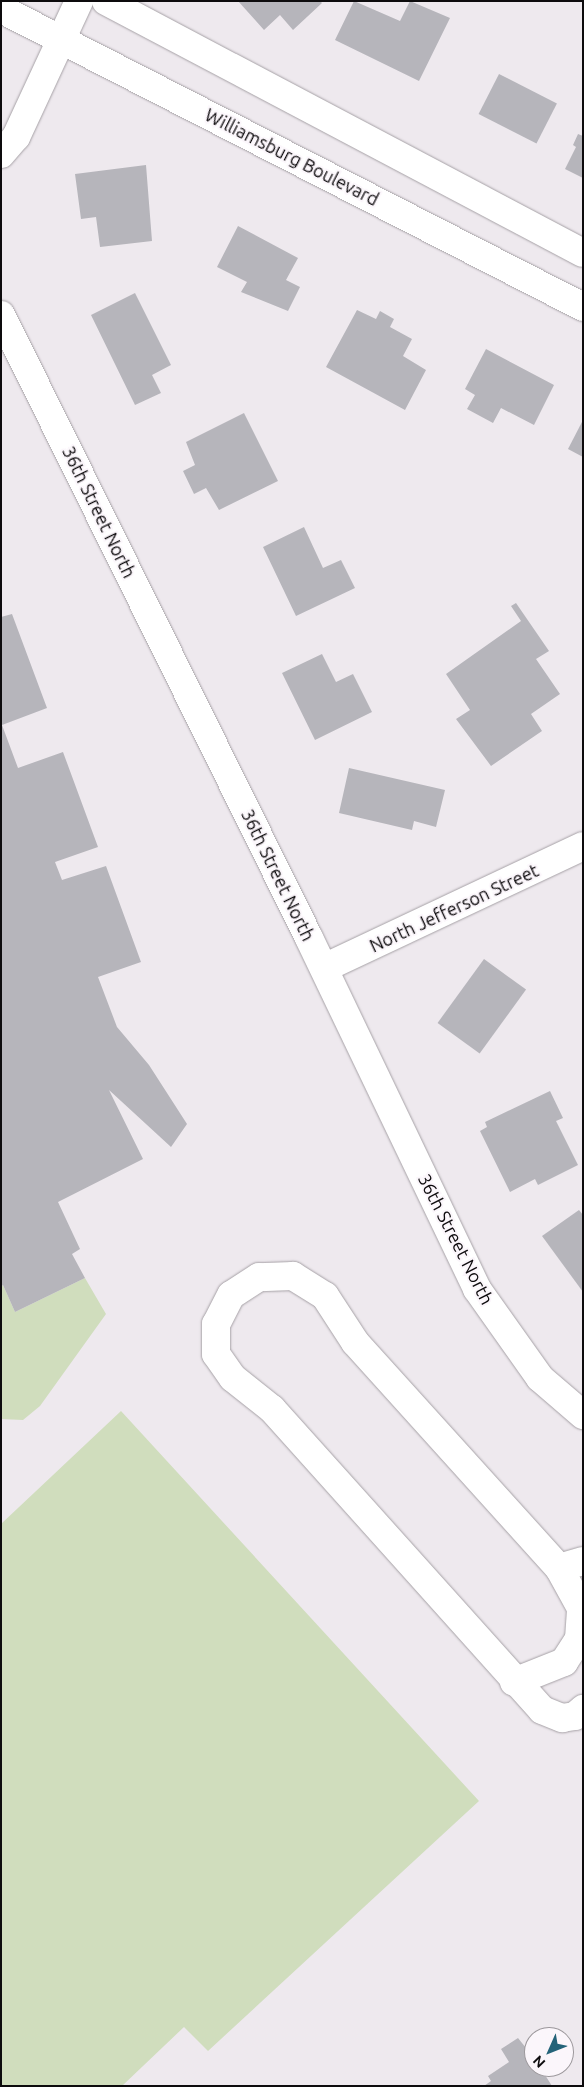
<!DOCTYPE html>
<style>
body{margin:0}
#map{position:relative;width:584px;height:2087px;overflow:hidden;background:#eee9ee;font-family:Ubuntu,sans-serif}
div>[style]{position:absolute}
.green>*{inset:0;background:#d0ddbd}
.building>*{inset:0;background:#b6b5bb;transform-origin:0 0}
.roads{filter:drop-shadow(0 0 1px #a6a1a6) drop-shadow(0 0 1px #a6a1a6)}
.minor>*{height:28px;margin:-14px;padding:0 14px;transform-origin:14px;border-radius:14px;background:#fff}
.major>*{height:28px;margin:-14px;padding:0 14px;transform-origin:14px;border-radius:14px;background:#fff}
span{translate:-50% -50%;white-space:nowrap;text-align:center;line-height:1.15;-webkit-text-stroke:4px #fbf6fb;paint-order:stroke}
.street-label{font-size:18px;color:#0d0b0d}
.frame{position:absolute;inset:0;border:2px solid #0d0b0d;pointer-events:none}
.north{position:absolute;left:524px;top:2027px;width:50px;height:50px;box-sizing:border-box;background:#fbf6fb;border:1px solid #9c989c;border-radius:50%;rotate:226deg;font-size:14px;font-weight:700;line-height:20px;text-align:center;color:#0d0b0d}
.north::after{content:'';display:block;margin:auto;width:18px;height:22px;background:#246379;clip-path:polygon(50% 0,100% 100%,50% 72%,0 100%)}
</style>
<div id="map">
<div class="green">
<div style="clip-path:polygon(85px 1278px,106px 1314px,40px 1406px,23px 1420px,1px 1419px,1px 1287px,3px 1285px,15px 1312px)"></div>
<div style="clip-path:polygon(121px 1411px,479px 1801px,208px 2051px,184px 2027px,122px 2086px,1px 2086px,1px 1524px)"></div>
</div>
<div class="building">
<div style="clip-path:polygon(238px 1px,320px 1px,322px 3px,293px 30px,280px 15px,264px 30px)"></div>
<div style="clip-path:polygon(354px 1px,400px 21px,410px 1px,450px 18px,419px 81px,335px 40px)"></div>
<div style="left:499px;top:74px;width:65px;height:45px;rotate:27deg"></div>
<div style="clip-path:polygon(578px 134px,583px 136px,583px 178px,565px 169px,576px 147px,573px 145px)"></div>
<div style="clip-path:polygon(146px 165px,152px 241px,100px 247px,96px 217px,81px 219px,75px 174px)"></div>
<div style="clip-path:polygon(238px 226px,298px 258px,286px 280px,300px 287px,288px 311px,241px 292px,247px 282px,217px 267px)"></div>
<div style="clip-path:polygon(135px 293px,171px 365px,152px 375px,161px 393px,135px 405px,91px 315px)"></div>
<div style="clip-path:polygon(357px 310px,376px 319px,380px 311px,394px 319px,390px 327px,412px 339px,403px 356px,426px 370px,405px 410px,326px 367px)"></div>
<div style="clip-path:polygon(486px 349px,554px 385px,534px 425px,501px 408px,493px 423px,467px 409px,475px 395px,465px 389px)"></div>
<div style="clip-path:polygon(244px 413px,278px 481px,219px 510px,206px 488px,194px 494px,183px 471px,195px 465px,186px 442px)"></div>
<div style="clip-path:polygon(583px 420px,583px 457px,568px 449px)"></div>
<div style="clip-path:polygon(304px 527px,323px 568px,341px 560px,355px 588px,296px 616px,263px 547px)"></div>
<div style="clip-path:polygon(516px 603px,549px 651px,536px 659px,560px 694px,531px 714px,542px 731px,491px 766px,456px 719px,470px 710px,446px 674px,521px 621px,511px 606px)"></div>
<div style="clip-path:polygon(12px 614px,47px 708px,2px 725px,18px 768px,63px 752px,98px 847px,55px 862px,62px 880px,106px 866px,141px 962px,98px 977px,117px 1027px,149px 1065px,187px 1124px,171px 1147px,109px 1090px,143px 1159px,58px 1202px,80px 1249px,72px 1254px,85px 1278px,15px 1312px,3px 1285px,1px 1287px,1px 617px)"></div>
<div style="clip-path:polygon(322px 654px,336px 682px,353px 674px,372px 712px,315px 740px,282px 673px)"></div>
<div style="clip-path:polygon(349px 768px,445px 790px,436px 827px,414px 821px,412px 830px,339px 813px)"></div>
<div style="left:484px;top:959px;width:52px;height:79px;rotate:36deg"></div>
<div style="clip-path:polygon(550px 1091px,563px 1118px,556px 1121px,578px 1165px,538px 1185px,535px 1179px,510px 1192px,480px 1131px,487px 1127px,485px 1122px)"></div>
<div style="clip-path:polygon(579px 1210px,583px 1215px,583px 1292px,542px 1236px)"></div>
<div style="clip-path:polygon(518px 2038px,534px 2058px,534px 2067px,540px 2067px,552px 2086px,484px 2086px,491px 2081px,488px 2076px,509px 2062px,501px 2049px)"></div>
</div>
<div class="roads">
<div class="minor">
<div style="left:1px;top:154px;width:23px;rotate:-49deg"></div>
<div style="left:16px;top:137px;width:150px;rotate:-65.1deg"></div>
<div style="left:1px;top:315px;width:695px;rotate:63.69deg"></div>
<div style="left:309px;top:938px;width:389px;rotate:64.4deg"></div>
<div style="left:477px;top:1289px;width:109px;rotate:54.7deg"></div>
<div style="left:540px;top:1378px;width:57px;rotate:40.7deg"></div>
<div style="left:324px;top:968px;width:286px;rotate:-25.2deg"></div>
<div style="left:583px;top:1561px;width:25px;rotate:164deg"></div>
<div style="left:559px;top:1568px;width:304px;rotate:-132.1deg"></div>
<div style="left:355px;top:1342px;width:55px;rotate:-123.1deg"></div>
<div style="left:325px;top:1296px;width:38px;rotate:-148deg"></div>
<div style="left:293px;top:1276px;width:34px;rotate:178deg"></div>
<div style="left:259px;top:1277px;width:33px;rotate:147deg"></div>
<div style="left:231px;top:1295px;width:33px;rotate:117deg"></div>
<div style="left:216px;top:1324px;width:30px;rotate:90deg"></div>
<div style="left:216px;top:1354px;width:29px;rotate:55deg"></div>
<div style="left:233px;top:1378px;width:50px;rotate:38.5deg"></div>
<div style="left:272px;top:1409px;width:404px;rotate:48.1deg"></div>
<div style="left:542px;top:1710px;width:22px;rotate:22deg"></div>
<div style="left:562px;top:1718px;width:13px;rotate:-9deg"></div>
<div style="left:575px;top:1716px;width:11px;rotate:-41deg"></div>
<div style="left:514px;top:1682px;width:54px;rotate:-21.8deg"></div>
<div style="left:564px;top:1662px;width:27px;rotate:-57deg"></div>
<div style="left:579px;top:1639px;width:31px;rotate:-86deg"></div>
<div style="left:581px;top:1608px;width:46px;rotate:-118.8deg"></div>
</div>
<div class="major">
<div style="left:106px;top:1px;width:539px;rotate:27.85deg"></div>
<div style="left:1px;top:9px;width:654px;rotate:27.11deg"></div>
</div>
</div>
<div class="street-label">
<span style="left:292px;top:157px;rotate:27deg">Williamsburg Boulevard</span>
<span style="left:99px;top:512px;rotate:64deg">36th Street North</span>
<span style="left:278px;top:875px;rotate:64deg">36th Street North</span>
<span style="left:454px;top:908px;rotate:-25deg">North Jefferson Street</span>
<span style="left:456px;top:1239px;rotate:63deg">36th Street North</span>
</div>
<div class="frame"></div>
<div class="north">N</div>
</div>
